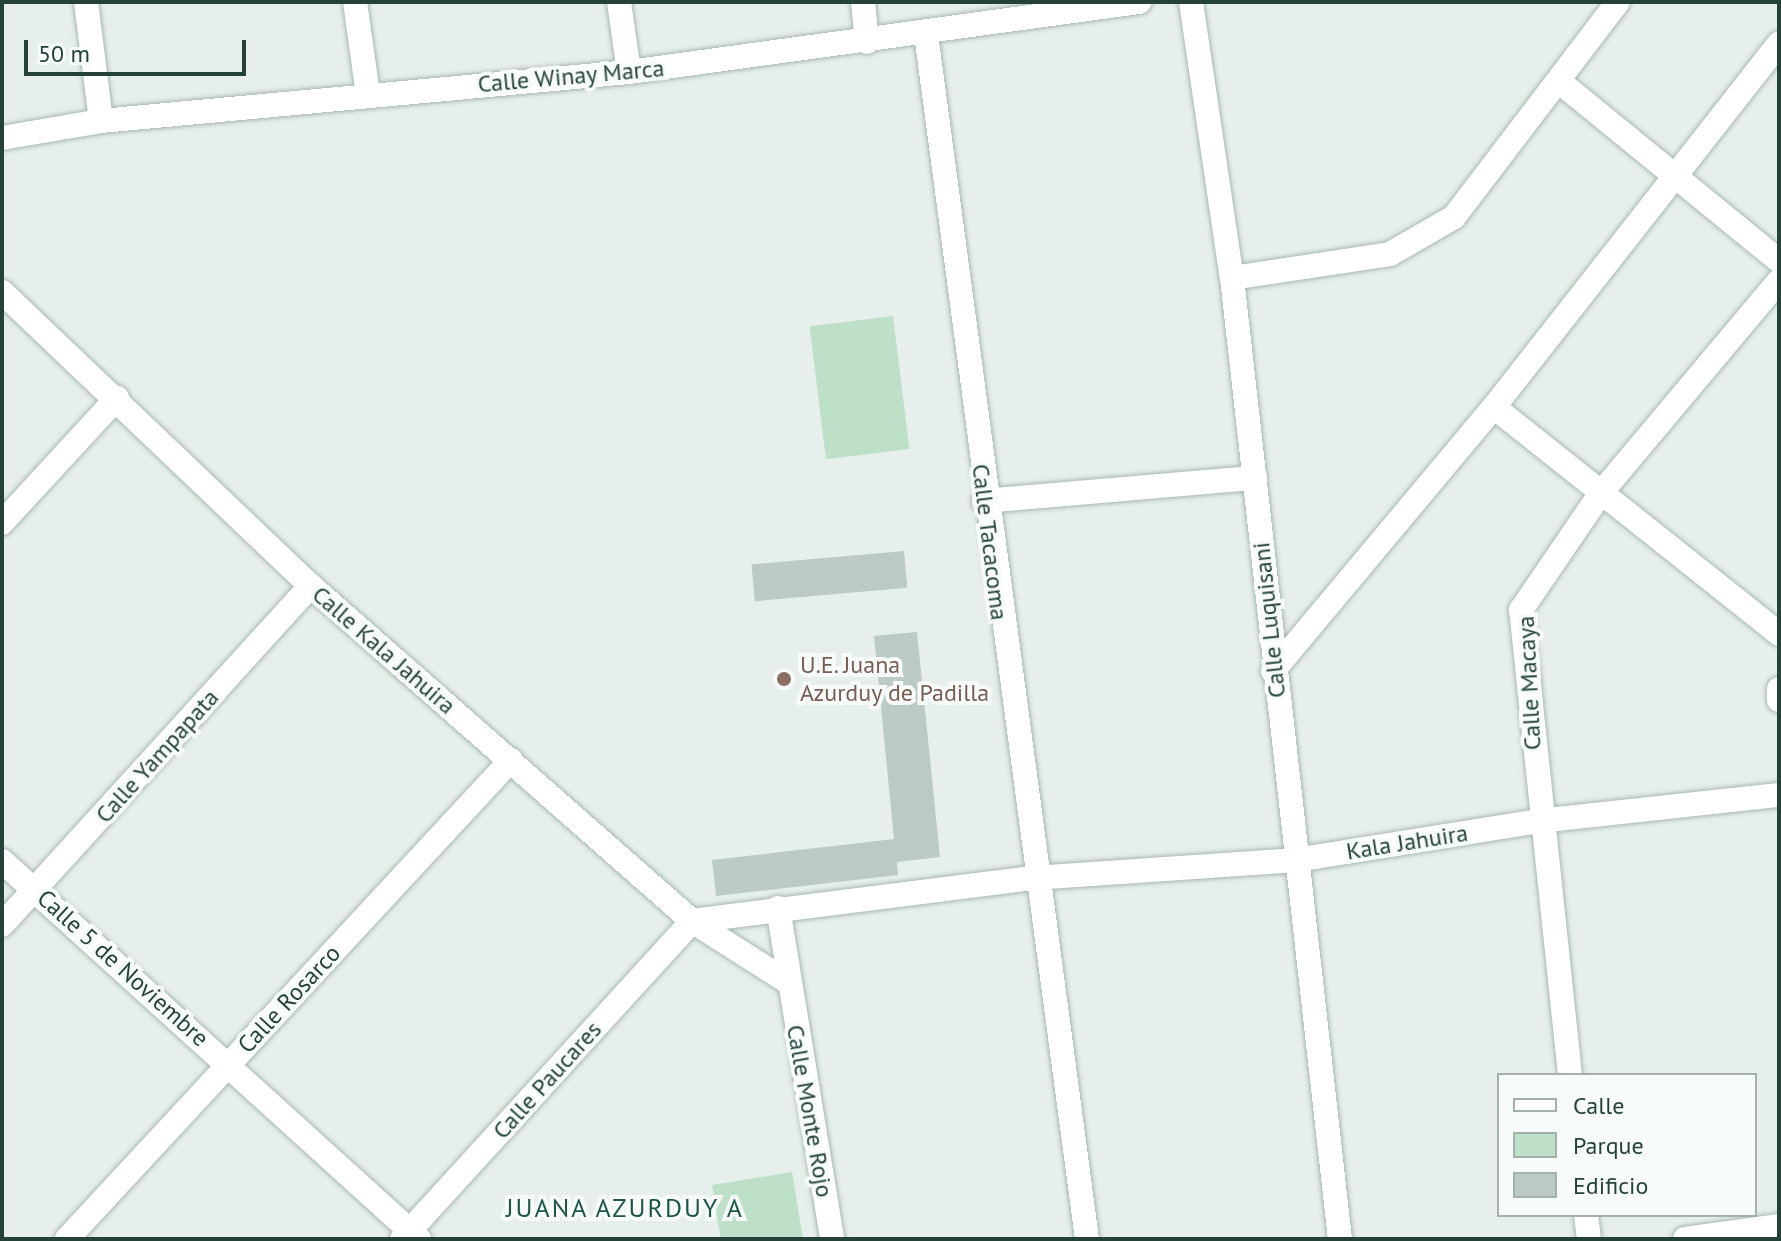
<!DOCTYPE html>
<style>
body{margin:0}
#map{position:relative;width:1781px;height:1241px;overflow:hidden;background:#e6efeb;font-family:"PT Sans",sans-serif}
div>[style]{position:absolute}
.green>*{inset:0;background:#bfe0c8;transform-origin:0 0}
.building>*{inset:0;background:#bbcac4;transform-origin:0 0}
.roads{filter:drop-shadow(0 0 2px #a8b8b2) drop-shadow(0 0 2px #a8b8b2)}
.minor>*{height:24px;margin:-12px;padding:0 12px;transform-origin:12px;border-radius:12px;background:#fff}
.dots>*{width:22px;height:22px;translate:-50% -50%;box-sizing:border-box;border:4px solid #f7fbf9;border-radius:50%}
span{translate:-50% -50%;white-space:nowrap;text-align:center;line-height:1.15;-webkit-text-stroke:8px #f7fbf9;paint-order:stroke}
.street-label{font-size:24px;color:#24423a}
.education-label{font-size:24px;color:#785e54}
.left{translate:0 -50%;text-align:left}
.neighbourhood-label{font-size:26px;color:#1f5548;letter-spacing:2px}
.frame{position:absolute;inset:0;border:4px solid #24423a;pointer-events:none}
.legend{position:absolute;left:1497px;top:1073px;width:260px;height:144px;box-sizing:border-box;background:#f7fbf9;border:2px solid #a3b1ad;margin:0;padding:10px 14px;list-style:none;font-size:24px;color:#24423a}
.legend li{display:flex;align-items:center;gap:16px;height:40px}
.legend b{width:40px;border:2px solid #a3b1ad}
.scale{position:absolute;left:24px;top:40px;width:222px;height:36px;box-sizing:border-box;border:4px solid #24423a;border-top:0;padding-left:10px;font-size:24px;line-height:28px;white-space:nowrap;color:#24423a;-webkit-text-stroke:6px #f7fbf9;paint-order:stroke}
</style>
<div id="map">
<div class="green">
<div style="left:893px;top:316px;width:134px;height:84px;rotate:83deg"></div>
<div style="clip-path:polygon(792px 1172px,803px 1239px,721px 1239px,712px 1185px)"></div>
</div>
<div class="building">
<div style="left:904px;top:551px;width:37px;height:153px;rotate:85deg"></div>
<div style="clip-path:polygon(917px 632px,940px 857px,897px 862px,898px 875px,716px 896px,712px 860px,894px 839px,874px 636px)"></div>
</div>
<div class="roads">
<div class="minor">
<div style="left:86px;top:2px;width:120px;rotate:82.8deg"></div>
<div style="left:355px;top:2px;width:94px;rotate:82deg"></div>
<div style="left:619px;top:2px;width:71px;rotate:81.9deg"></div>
<div style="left:863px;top:2px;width:40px;rotate:84.3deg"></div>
<div style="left:1191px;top:2px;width:279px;rotate:81.6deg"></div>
<div style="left:1232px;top:278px;width:967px;rotate:83.59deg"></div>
<div style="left:926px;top:34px;width:1216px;rotate:82.39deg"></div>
<div style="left:1561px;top:83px;width:281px;rotate:39.2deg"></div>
<div style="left:2px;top:138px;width:100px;rotate:-9.7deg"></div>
<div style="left:101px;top:121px;width:530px;rotate:-5.3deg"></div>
<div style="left:629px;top:72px;width:515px;rotate:-7.82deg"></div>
<div style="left:1232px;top:278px;width:160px;rotate:-8.6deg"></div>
<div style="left:1390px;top:254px;width:74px;rotate:-30deg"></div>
<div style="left:1454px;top:217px;width:270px;rotate:-52.7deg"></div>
<div style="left:2px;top:292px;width:427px;rotate:43.6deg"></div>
<div style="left:311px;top:586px;width:507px;rotate:41.32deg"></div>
<div style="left:692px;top:921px;width:114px;rotate:32.4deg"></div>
<div style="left:1494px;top:407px;width:364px;rotate:38.5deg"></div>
<div style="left:984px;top:501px;width:272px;rotate:-4.9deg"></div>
<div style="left:2px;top:523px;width:170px;rotate:-47.4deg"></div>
<div style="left:1273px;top:671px;width:344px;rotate:-50.1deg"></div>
<div style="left:1494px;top:407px;width:462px;rotate:-51.9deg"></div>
<div style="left:1779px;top:689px;width:11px;rotate:90deg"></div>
<div style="left:2px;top:861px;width:563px;rotate:42.19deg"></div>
<div style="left:778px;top:908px;width:335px;rotate:80.7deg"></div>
<div style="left:2px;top:925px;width:459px;rotate:-47.7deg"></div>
<div style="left:1570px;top:1075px;width:468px;rotate:-96deg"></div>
<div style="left:1521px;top:610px;width:140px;rotate:-55.7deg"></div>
<div style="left:1600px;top:494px;width:278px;rotate:-50deg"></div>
<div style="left:1586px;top:1215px;width:24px;rotate:83deg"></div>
<div style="left:67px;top:1239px;width:653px;rotate:-47.17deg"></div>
<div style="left:402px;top:1239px;width:430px;rotate:-47.6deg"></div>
<div style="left:692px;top:921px;width:345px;rotate:-7.2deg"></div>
<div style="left:1034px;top:878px;width:263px;rotate:-3.9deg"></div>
<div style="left:1296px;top:860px;width:246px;rotate:-9.1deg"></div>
<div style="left:1539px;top:821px;width:241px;rotate:-6.2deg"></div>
<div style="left:1685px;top:1239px;width:95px;rotate:-7.9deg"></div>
</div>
</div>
<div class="dots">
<div style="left:784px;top:679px;background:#8d6e63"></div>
</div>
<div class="street-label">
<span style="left:571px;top:76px;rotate:-5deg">Calle Winay Marca</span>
<span style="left:990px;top:542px;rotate:83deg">Calle Tacacoma</span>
<span style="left:1269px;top:620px;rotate:-96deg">Calle Luquisani</span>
<span style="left:384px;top:650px;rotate:41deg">Calle Kala Jahuira</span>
<span style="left:1529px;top:683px;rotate:-93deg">Calle Macaya</span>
<span style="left:157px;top:756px;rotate:-48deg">Calle Yampapata</span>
<span style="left:1407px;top:842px;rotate:-9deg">Kala Jahuira</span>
<span style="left:123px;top:968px;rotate:42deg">Calle 5 de Noviembre</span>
<span style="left:289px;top:999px;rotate:-47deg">Calle Rosarco</span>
<span style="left:547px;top:1080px;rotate:-48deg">Calle Paucares</span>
<span style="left:810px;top:1111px;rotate:80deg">Calle Monte Rojo</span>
</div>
<div class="education-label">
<span class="left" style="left:800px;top:679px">U.E. Juana<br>Azurduy de Padilla</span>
</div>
<div class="neighbourhood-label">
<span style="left:625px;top:1208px">JUANA AZURDUY A</span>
</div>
<div class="frame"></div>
<ul class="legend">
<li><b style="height:10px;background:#fff"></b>Calle</li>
<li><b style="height:22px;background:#bfe0c8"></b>Parque</li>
<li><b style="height:22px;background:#bbcac4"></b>Edificio</li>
</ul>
<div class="scale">50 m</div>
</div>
